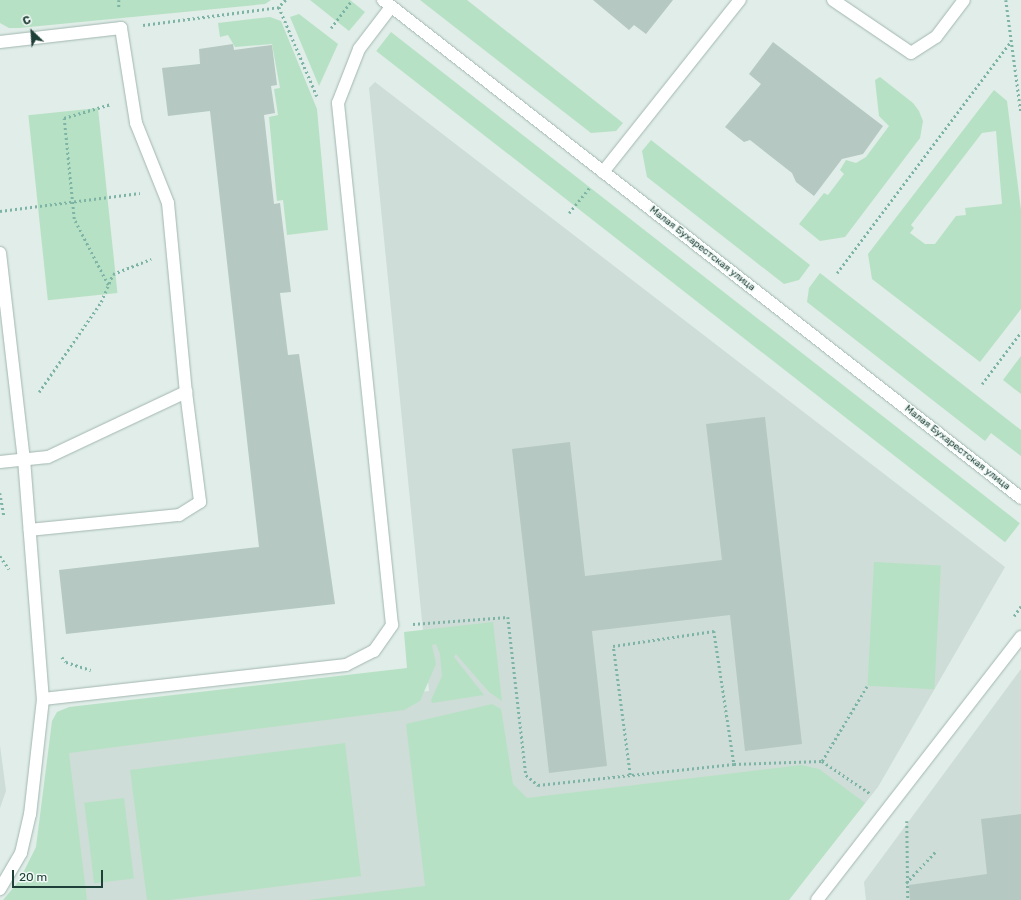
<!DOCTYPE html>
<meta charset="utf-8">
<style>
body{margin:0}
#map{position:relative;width:1021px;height:900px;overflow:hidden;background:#e0ede8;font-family:Rubik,sans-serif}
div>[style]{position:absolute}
.built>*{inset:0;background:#ceddd7}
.green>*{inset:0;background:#b7e1c4;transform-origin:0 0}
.building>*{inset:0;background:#b5c8c1}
.path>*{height:2.5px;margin-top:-1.25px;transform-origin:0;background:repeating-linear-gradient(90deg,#7db4a6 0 2px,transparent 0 5px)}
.roads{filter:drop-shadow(0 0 1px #a2b6b0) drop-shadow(0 0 1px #a2b6b0)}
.service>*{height:12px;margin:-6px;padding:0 6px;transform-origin:6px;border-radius:6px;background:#fff}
.minor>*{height:12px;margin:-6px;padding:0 6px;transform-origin:6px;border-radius:6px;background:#fff}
span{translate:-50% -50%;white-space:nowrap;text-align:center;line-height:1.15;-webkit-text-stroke:3px #f1f9f6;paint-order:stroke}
.street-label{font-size:10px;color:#1f4038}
.north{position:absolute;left:12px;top:12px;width:40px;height:40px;-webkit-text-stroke:3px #f1f9f6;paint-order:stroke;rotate:335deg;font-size:11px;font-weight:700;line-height:16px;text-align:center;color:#1f4038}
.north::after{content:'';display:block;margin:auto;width:14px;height:18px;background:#1f4038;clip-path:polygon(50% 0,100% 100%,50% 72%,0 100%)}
.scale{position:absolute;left:12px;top:870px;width:91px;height:18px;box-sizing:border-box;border:2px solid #1f4038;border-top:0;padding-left:5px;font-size:12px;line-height:14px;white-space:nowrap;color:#1f4038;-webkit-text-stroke:3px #f1f9f6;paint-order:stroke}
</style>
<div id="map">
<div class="built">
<div style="clip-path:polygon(375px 82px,1005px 567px,878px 787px,812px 870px,605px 900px,80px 900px,61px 735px,429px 691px,369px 88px)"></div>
<div style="clip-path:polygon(1021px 669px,1021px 900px,866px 900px,864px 882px)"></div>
<div style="clip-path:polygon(0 745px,6px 791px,0 808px)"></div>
</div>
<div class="green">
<div style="clip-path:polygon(0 0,271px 0,265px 4px,19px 28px,9px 28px,0 23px)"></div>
<div style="clip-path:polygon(310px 0,350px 0,365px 12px,349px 31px)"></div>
<div style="clip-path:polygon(420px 0,467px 0,623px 123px,616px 131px,591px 133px)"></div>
<div style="clip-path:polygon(299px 14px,338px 44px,319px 86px,290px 17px)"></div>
<div style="clip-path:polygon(270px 17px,281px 21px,317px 109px,328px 230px,287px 235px,283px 200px,277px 201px,269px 117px,278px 115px,274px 89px,280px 88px,272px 44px,235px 47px,228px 35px,220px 37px,218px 23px)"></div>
<div style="left:391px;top:32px;width:798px;height:24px;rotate:38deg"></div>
<div style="clip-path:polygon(880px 77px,913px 103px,919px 111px,923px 121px,920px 138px,845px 237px,820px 241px,799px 224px,824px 193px,828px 195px,844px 174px,840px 170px,846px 160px,856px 163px,866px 157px,889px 126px,879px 116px,875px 80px)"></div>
<div style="clip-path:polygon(evenodd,994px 90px,1007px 101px,1021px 210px,1021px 309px,980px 362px,872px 279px,868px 254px,994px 90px,996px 131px,1002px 204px,965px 208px,966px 215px,956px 216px,935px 244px,925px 244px,910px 233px,914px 228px,911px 225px,982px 133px,996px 131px)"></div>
<div style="left:98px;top:108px;width:186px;height:70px;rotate:84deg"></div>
<div style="clip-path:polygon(651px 140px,810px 265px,799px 280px,784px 284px,647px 177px,642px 151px)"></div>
<div style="clip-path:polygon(820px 273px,1021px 430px,1021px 456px,991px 433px,985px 441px,807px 302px,809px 288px)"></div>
<div style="clip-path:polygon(1021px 356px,1021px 394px,1003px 380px)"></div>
<div style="left:874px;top:562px;width:67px;height:124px;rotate:3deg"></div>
<div style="clip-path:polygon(493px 622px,502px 701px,489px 692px,456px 654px,454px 657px,484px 695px,432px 703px,431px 700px,442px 676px,440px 654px,436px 644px,432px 645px,436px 664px,420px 701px,404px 710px,69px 753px,87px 900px,3px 900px,19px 881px,36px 847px,52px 721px,57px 712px,69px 707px,407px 668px,404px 632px)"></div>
<div style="clip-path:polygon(492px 704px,501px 709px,513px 784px,527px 798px,801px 765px,819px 769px,865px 803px,789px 900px,308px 900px,425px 886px,406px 724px)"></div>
<div style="clip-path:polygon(345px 743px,361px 876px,169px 900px,147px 900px,130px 770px)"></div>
<div style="left:124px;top:798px;width:81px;height:40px;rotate:83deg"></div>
</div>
<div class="building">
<div style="clip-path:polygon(593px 0,673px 0,646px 34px,634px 25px,629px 30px)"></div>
<div style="clip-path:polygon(773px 42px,883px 126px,863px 154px,842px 159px,814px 196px,796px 182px,792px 173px,750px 140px,744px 142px,725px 127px,761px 84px,749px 74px)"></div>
<div style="clip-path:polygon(233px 44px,234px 50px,272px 45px,277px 85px,271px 86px,275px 113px,264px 115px,274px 204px,280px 203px,291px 292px,280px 293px,288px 355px,299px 354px,335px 604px,66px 634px,59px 570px,259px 547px,210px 111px,168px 116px,162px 68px,200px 64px,199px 49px)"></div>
<div style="clip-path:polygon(765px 417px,802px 744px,745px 751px,730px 615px,592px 631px,607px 766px,549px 773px,512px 449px,570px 442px,585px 576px,722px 560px,706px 424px)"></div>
<div style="clip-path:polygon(1021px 814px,1021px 900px,910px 900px,909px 885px,987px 874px,981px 819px)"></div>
</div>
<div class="path">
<div style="left:119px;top:0;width:7px;rotate:90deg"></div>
<div style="left:286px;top:0;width:10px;rotate:135deg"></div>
<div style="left:279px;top:7px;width:97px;rotate:66.9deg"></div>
<div style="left:1006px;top:0;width:114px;rotate:82.4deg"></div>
<div style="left:143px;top:25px;width:137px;rotate:-7.5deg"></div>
<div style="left:331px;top:28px;width:34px;rotate:-53deg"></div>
<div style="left:0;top:211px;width:141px;rotate:-7.3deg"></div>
<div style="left:569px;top:213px;width:32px;rotate:-51deg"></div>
<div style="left:837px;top:273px;width:290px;rotate:-53.1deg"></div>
<div style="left:108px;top:285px;width:74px;rotate:-117.3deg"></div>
<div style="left:74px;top:219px;width:101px;rotate:-95.7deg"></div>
<div style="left:64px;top:118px;width:49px;rotate:-16.6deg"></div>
<div style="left:982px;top:384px;width:65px;rotate:-53.1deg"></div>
<div style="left:39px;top:392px;width:109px;rotate:-55.4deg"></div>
<div style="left:101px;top:302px;width:30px;rotate:-67deg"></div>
<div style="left:113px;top:274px;width:41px;rotate:-21.5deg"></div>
<div style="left:0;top:493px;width:23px;rotate:80deg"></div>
<div style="left:0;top:556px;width:16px;rotate:55deg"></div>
<div style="left:1014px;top:616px;width:12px;rotate:-55deg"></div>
<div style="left:413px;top:624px;width:95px;rotate:-4.2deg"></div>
<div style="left:508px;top:617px;width:159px;rotate:83.5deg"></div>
<div style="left:526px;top:775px;width:16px;rotate:40deg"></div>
<div style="left:538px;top:785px;width:197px;rotate:-6.1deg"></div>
<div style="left:734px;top:764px;width:88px;rotate:-2deg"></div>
<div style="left:822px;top:761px;width:59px;rotate:34deg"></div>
<div style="left:62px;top:657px;width:6px;rotate:51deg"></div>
<div style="left:66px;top:662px;width:26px;rotate:18deg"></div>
<div style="left:822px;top:761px;width:87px;rotate:-59deg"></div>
<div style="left:630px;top:775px;width:130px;rotate:-97.5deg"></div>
<div style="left:613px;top:646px;width:102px;rotate:-8.4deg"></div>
<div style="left:714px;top:631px;width:134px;rotate:81.4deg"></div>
<div style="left:907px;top:821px;width:79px;rotate:89.3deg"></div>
<div style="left:906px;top:883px;width:45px;rotate:-46.8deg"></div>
</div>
<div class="roads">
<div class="service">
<div style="left:833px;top:0;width:94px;rotate:34.2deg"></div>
<div style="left:911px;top:53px;width:30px;rotate:-33deg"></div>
<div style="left:936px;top:37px;width:46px;rotate:-52.9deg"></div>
<div style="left:0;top:42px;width:122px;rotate:-6.6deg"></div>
<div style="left:121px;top:28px;width:96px;rotate:81deg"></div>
<div style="left:136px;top:123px;width:86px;rotate:68.2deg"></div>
<div style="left:168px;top:203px;width:190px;rotate:84.6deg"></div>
<div style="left:186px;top:392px;width:111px;rotate:82.7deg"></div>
<div style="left:200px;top:502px;width:25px;rotate:148deg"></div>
<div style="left:179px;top:515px;width:150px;rotate:174.3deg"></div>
<div style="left:603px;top:172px;width:220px;rotate:-51.5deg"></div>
<div style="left:0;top:253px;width:207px;rotate:83.4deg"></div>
<div style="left:24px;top:459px;width:241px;rotate:85.5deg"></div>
<div style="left:43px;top:699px;width:116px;rotate:96.4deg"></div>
<div style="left:30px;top:814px;width:40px;rotate:103deg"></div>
<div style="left:21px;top:853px;width:42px;rotate:120.3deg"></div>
<div style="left:0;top:462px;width:48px;rotate:-5.9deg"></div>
<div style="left:48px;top:457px;width:153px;rotate:-25.2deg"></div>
<div style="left:43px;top:699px;width:305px;rotate:-6.4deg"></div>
<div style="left:346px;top:665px;width:31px;rotate:-27deg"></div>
<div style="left:374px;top:651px;width:32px;rotate:-55deg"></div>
<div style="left:392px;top:625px;width:525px;rotate:-95.91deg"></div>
<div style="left:338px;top:103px;width:58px;rotate:-68.7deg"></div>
<div style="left:359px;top:49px;width:53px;rotate:-52.7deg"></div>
<div style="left:817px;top:900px;width:333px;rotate:-52.2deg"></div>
</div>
<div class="minor">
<div style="left:383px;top:0;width:809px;rotate:37.97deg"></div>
</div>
</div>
<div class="street-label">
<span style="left:702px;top:249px;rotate:38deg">Малая Бухарестская улица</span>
<span style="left:957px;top:448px;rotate:38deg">Малая Бухарестская улица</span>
</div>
<div class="north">С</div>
<div class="scale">20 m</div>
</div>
